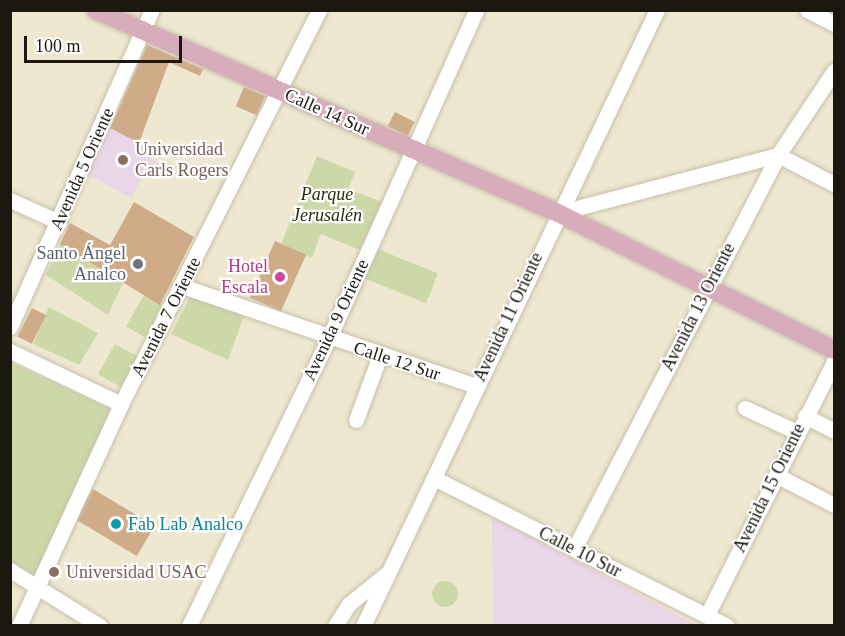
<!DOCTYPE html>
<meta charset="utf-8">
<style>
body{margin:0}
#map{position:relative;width:845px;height:636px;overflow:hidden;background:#eee8d1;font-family:Georgia,serif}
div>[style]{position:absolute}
.education>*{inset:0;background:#e9d7e8}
.green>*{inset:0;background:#cdd8a8;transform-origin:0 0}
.round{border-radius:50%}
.building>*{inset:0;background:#d0ab87;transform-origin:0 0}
.roads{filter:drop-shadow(0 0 2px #c7c0aa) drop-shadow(0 0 2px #c7c0aa)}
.minor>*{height:15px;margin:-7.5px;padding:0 7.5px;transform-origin:7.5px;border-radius:7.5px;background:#fff}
.major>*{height:18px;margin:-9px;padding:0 9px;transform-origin:9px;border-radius:9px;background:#d9acbc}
.dots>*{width:16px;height:16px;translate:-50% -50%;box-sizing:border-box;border:3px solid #fff;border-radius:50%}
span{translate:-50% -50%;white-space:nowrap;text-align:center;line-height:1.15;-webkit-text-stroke:4.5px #fff;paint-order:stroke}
.street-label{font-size:18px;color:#1b1810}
.education-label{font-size:18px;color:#785e54}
.left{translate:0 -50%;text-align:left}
.park-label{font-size:18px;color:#272d08;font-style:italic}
.worship-label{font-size:18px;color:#5b616d}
.right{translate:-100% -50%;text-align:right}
.hotel-label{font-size:18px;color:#b23c85}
.culture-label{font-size:18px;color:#0d838f}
.frame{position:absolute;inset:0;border:12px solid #1b1810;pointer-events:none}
.scale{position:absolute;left:24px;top:36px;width:158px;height:27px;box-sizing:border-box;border:3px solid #1b1810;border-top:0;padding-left:8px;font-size:18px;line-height:21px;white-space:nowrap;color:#1b1810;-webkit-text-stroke:4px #fff;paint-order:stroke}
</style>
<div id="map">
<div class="education">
<div style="clip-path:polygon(109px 127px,145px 147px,142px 154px,165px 166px,160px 176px,146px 169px,131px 198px,85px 173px)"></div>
<div style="clip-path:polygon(492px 516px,696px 625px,493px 625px)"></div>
</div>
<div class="green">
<div style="clip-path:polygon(317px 156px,355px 172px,348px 189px,382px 202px,360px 250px,321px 234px,312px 258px,281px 244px)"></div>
<div style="clip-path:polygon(60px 244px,123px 282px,108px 315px,46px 275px)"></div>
<div style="left:375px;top:248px;width:68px;height:32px;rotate:22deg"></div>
<div style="left:144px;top:295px;width:22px;height:36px;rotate:30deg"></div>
<div style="clip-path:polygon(190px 297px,244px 316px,228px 360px,171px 334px)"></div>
<div style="clip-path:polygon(49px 307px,98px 333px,79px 365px,33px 344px)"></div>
<div style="left:115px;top:344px;width:26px;height:35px;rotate:29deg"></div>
<div style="clip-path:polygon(11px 363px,113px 410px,37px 578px,11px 564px)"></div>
<div class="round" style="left:432px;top:581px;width:26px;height:26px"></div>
</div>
<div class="building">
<div style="clip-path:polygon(147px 45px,203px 69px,200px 76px,169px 62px,139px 143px,110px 128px)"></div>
<div style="left:244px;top:87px;width:23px;height:21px;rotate:23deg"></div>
<div style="left:395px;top:112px;width:22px;height:16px;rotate:27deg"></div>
<div style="clip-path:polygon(134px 202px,194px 237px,160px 305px,60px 244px,70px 223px,110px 245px)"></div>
<div style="left:275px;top:241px;width:34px;height:62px;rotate:24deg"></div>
<div style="left:32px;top:308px;width:16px;height:32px;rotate:27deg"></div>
<div style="left:93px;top:489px;width:72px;height:35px;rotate:31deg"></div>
</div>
<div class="roads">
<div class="minor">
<div style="left:807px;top:10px;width:30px;rotate:27deg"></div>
<div style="left:10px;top:200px;width:54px;rotate:24.2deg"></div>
<div style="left:558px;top:213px;width:228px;rotate:-14.8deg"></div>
<div style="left:778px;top:155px;width:63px;rotate:27.4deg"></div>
<div style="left:182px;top:286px;width:311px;rotate:18.8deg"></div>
<div style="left:10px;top:327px;width:347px;rotate:-65.9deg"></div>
<div style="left:10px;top:351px;width:123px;rotate:25.5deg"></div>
<div style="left:745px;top:408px;width:57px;rotate:24.8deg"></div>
<div style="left:805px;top:416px;width:33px;rotate:27deg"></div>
<div style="left:356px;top:420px;width:69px;rotate:-69.7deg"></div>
<div style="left:776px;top:475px;width:65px;rotate:27.3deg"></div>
<div style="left:434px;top:478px;width:328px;rotate:26.8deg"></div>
<div style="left:574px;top:549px;width:444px;rotate:-62.6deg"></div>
<div style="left:778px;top:155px;width:101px;rotate:-56.3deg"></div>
<div style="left:10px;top:570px;width:106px;rotate:31.9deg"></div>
<div style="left:707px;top:615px;width:284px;rotate:-63.4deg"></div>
<div style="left:19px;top:626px;width:244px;rotate:-65.3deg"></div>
<div style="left:121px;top:404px;width:441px;rotate:-63.3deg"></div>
<div style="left:189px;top:626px;width:328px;rotate:-64.1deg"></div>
<div style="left:332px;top:331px;width:352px;rotate:-65.8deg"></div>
<div style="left:335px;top:626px;width:26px;rotate:-58deg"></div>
<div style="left:349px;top:604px;width:48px;rotate:-39deg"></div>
<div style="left:363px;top:626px;width:683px;rotate:-64.49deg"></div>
</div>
<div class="major">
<div style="left:96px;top:10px;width:505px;rotate:23.72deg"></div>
<div style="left:558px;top:213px;width:308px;rotate:26.4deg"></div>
</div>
</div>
<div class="dots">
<div style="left:123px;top:160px;background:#8d6e63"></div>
<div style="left:138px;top:264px;background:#6b7280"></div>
<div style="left:280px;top:277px;background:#d1479c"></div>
<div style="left:116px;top:524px;background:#0f9aa8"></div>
<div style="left:54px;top:572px;background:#8d6e63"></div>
</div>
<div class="street-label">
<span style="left:327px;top:112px;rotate:24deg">Calle 14 Sur</span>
<span style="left:82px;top:169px;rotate:-66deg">Avenida 5 Oriente</span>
<span style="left:698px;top:307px;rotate:-63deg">Avenida 13 Oriente</span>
<span style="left:166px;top:317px;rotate:-63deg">Avenida 7 Oriente</span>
<span style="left:508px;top:317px;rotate:-65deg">Avenida 11 Oriente</span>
<span style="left:336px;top:320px;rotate:-65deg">Avenida 9 Oriente</span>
<span style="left:397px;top:361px;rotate:18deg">Calle 12 Sur</span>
<span style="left:769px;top:488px;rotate:-64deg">Avenida 15 Oriente</span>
<span style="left:580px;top:552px;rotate:27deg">Calle 10 Sur</span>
</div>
<div class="education-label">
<span class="left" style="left:135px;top:160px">Universidad<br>Carls Rogers</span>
<span class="left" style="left:66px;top:572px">Universidad USAC</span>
</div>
<div class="park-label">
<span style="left:327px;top:205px">Parque<br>Jerusalén</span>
</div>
<div class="worship-label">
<span class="right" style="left:126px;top:264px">Santo Ángel<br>Analco</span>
</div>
<div class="hotel-label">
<span class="right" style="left:268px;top:277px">Hotel<br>Escala</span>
</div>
<div class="culture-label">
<span class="left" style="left:128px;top:524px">Fab Lab Analco</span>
</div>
<div class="frame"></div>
<div class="scale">100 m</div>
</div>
